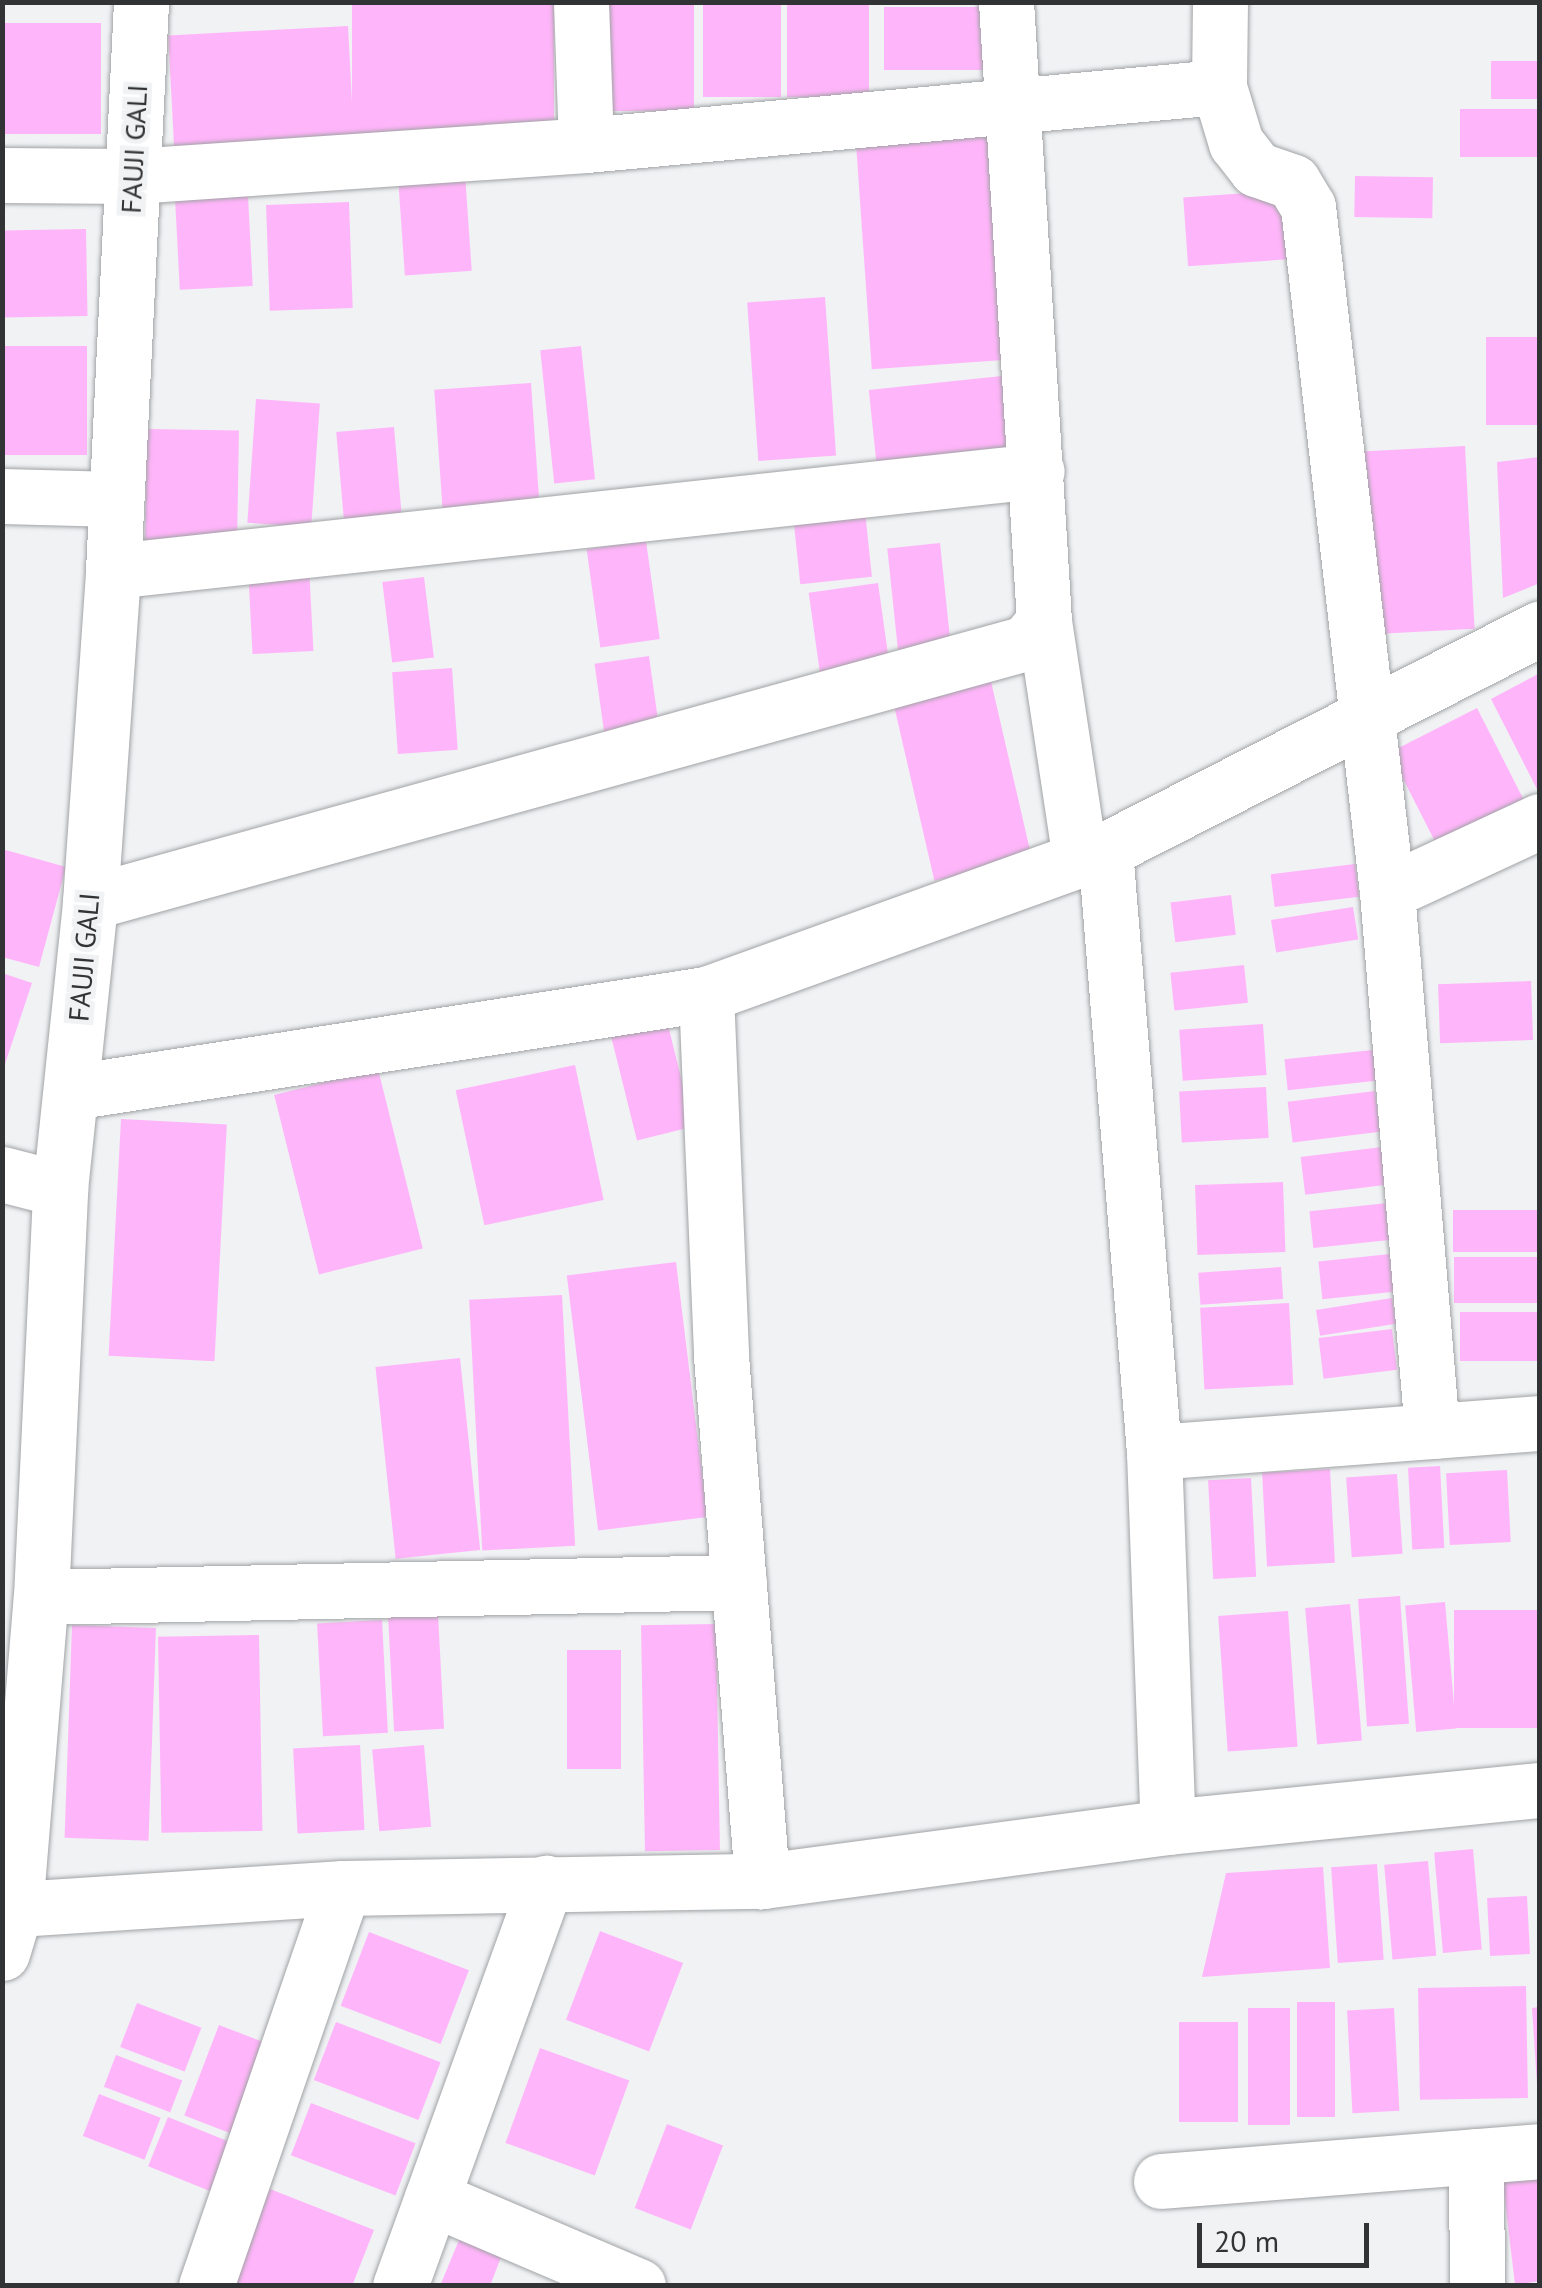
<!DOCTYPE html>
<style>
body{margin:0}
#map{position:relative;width:1542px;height:2288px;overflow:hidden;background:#f0f2f4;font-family:"PT Sans",sans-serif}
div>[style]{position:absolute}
.building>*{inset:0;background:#ffb5fa;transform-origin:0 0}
.roads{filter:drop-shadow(0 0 2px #a1a3a5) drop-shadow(0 0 2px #a1a3a5)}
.street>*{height:55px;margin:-27.5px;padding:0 27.5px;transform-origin:27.5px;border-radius:27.5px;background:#fff}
span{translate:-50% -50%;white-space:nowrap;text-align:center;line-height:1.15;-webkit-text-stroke:10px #f0f2f4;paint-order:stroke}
.street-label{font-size:28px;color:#323334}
.frame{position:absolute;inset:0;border:5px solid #323334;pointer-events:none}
.scale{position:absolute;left:1197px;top:2223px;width:172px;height:45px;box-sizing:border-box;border:5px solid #323334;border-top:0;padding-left:12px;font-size:30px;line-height:35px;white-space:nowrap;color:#323334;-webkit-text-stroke:8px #f0f2f4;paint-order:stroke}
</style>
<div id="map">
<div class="building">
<div style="left:352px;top:2px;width:202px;height:146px"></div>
<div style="left:589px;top:2px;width:105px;height:109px"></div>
<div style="left:703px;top:2px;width:78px;height:95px"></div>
<div style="left:787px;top:2px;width:82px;height:95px"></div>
<div style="left:1001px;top:7px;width:63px;height:117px;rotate:90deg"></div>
<div style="left:2px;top:23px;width:99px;height:111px"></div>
<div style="left:348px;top:26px;width:129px;height:180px;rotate:87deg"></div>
<div style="left:1540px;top:61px;width:38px;height:49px;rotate:90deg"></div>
<div style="left:1540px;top:109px;width:48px;height:80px;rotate:90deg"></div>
<div style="left:1009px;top:124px;width:235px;height:154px;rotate:86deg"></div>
<div style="left:464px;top:160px;width:111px;height:67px;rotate:86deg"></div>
<div style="left:1355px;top:176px;width:78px;height:41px;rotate:1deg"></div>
<div style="left:1290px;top:190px;width:69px;height:107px;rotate:86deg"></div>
<div style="left:248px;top:196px;width:90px;height:73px;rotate:87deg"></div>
<div style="left:349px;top:202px;width:106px;height:83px;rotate:88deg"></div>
<div style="left:86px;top:229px;width:87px;height:84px;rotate:89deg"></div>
<div style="left:825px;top:297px;width:159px;height:78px;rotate:86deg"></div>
<div style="left:1540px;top:337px;width:88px;height:54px;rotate:90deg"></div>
<div style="left:2px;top:346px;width:85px;height:109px"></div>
<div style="left:581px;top:346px;width:134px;height:41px;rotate:84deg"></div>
<div style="left:1011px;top:375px;width:86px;height:143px;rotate:84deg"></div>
<div style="left:531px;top:383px;width:124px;height:97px;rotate:86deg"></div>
<div style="left:256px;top:399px;width:64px;height:124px;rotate:4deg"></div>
<div style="left:394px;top:427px;width:88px;height:58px;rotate:85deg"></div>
<div style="left:147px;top:429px;width:92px;height:118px;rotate:1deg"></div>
<div style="left:1465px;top:446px;width:183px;height:103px;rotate:87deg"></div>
<div style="clip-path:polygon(1540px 457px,1540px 583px,1503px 598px,1497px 462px)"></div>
<div style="left:865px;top:511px;width:66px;height:72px;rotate:84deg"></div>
<div style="left:646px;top:541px;width:99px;height:60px;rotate:82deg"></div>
<div style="left:940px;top:543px;width:122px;height:53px;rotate:84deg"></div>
<div style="left:309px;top:566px;width:85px;height:61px;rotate:87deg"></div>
<div style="left:424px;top:577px;width:81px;height:42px;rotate:83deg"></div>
<div style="left:878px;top:583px;width:98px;height:70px;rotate:82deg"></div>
<div style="left:649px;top:656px;width:79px;height:55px;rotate:82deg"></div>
<div style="left:452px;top:668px;width:82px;height:60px;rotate:86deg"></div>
<div style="clip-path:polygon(1540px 673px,1540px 795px,1491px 699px)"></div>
<div style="left:990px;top:677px;width:186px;height:100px;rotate:77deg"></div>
<div style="left:1477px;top:708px;width:113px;height:98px;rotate:63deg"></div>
<div style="clip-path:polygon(2px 849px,66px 867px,39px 967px,2px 957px)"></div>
<div style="left:1355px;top:864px;width:33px;height:85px;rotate:83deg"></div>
<div style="left:1231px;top:895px;width:40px;height:61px;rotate:83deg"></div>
<div style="left:1353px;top:907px;width:33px;height:83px;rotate:81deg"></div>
<div style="left:1244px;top:965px;width:38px;height:74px;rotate:84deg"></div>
<div style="clip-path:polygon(2px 973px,32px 983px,3px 1070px,2px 1070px)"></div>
<div style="left:1531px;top:981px;width:59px;height:93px;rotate:88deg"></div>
<div style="left:664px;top:1009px;width:121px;height:58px;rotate:76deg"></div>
<div style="left:1263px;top:1024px;width:51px;height:84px;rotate:86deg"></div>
<div style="left:1373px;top:1050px;width:31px;height:89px;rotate:84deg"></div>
<div style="left:575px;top:1065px;width:138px;height:122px;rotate:78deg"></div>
<div style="left:378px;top:1069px;width:185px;height:107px;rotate:76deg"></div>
<div style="left:1266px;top:1087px;width:51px;height:87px;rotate:87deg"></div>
<div style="left:1375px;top:1091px;width:41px;height:88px;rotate:83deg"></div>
<div style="left:121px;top:1119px;width:106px;height:237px;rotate:3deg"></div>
<div style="left:1382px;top:1147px;width:38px;height:82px;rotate:83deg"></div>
<div style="left:1283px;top:1182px;width:70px;height:88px;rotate:88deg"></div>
<div style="left:1388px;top:1203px;width:37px;height:79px;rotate:84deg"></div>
<div style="left:1540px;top:1210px;width:42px;height:87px;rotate:90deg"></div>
<div style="left:1390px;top:1254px;width:38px;height:72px;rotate:84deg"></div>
<div style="left:1540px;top:1257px;width:46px;height:86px;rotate:90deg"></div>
<div style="left:676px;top:1262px;width:257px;height:110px;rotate:83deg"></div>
<div style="left:1281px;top:1267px;width:32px;height:83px;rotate:86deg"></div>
<div style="left:562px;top:1295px;width:251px;height:93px;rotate:87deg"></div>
<div style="left:1392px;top:1298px;width:26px;height:77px;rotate:81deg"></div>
<div style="left:1289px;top:1303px;width:82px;height:89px;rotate:87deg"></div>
<div style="left:1540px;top:1312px;width:49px;height:80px;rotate:90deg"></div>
<div style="left:1392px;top:1329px;width:41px;height:74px;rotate:83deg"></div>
<div style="left:460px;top:1358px;width:193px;height:85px;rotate:84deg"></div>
<div style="left:1440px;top:1466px;width:82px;height:32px;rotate:87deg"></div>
<div style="left:1330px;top:1469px;width:94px;height:68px;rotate:87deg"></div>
<div style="left:1507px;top:1470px;width:72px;height:61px;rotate:87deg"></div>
<div style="left:1397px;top:1474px;width:80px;height:51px;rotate:86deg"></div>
<div style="left:1251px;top:1478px;width:99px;height:43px;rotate:87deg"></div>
<div style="left:1400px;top:1596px;width:128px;height:42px;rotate:86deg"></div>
<div style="left:1445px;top:1602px;width:127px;height:40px;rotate:85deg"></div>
<div style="left:1350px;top:1604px;width:137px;height:45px;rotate:85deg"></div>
<div style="left:1540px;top:1610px;width:118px;height:86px;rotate:90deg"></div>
<div style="left:1288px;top:1611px;width:136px;height:70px;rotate:86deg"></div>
<div style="left:438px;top:1614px;width:115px;height:50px;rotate:87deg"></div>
<div style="left:382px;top:1620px;width:113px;height:65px;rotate:87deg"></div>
<div style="left:716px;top:1624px;width:226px;height:75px;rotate:89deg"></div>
<div style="left:72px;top:1625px;width:84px;height:213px;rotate:2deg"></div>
<div style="left:259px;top:1635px;width:196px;height:101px;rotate:89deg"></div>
<div style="left:567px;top:1650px;width:54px;height:119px"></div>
<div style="left:360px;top:1745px;width:85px;height:67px;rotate:87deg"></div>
<div style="left:424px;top:1745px;width:82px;height:52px;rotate:85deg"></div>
<div style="left:1473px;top:1849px;width:101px;height:39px;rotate:85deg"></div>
<div style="left:1428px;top:1861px;width:95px;height:44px;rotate:85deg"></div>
<div style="left:1377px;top:1864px;width:96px;height:46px;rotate:86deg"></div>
<div style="clip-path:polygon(1323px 1867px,1330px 1968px,1202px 1977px,1226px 1873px)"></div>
<div style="left:1527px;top:1896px;width:58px;height:40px;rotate:87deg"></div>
<div style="left:600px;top:1931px;width:89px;height:95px;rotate:21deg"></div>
<div style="left:369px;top:1932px;width:107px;height:79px;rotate:21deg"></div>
<div style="left:1526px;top:1986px;width:112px;height:108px;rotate:89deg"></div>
<div style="left:1297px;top:2002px;width:38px;height:115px"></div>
<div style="left:137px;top:2003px;width:69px;height:47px;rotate:21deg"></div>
<div style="clip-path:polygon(1540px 2007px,1540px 2084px,1537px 2084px,1532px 2008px)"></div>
<div style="left:1290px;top:2008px;width:117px;height:42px;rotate:90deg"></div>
<div style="left:1394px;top:2008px;width:103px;height:47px;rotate:87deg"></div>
<div style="left:336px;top:2022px;width:112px;height:62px;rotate:21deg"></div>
<div style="left:1179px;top:2022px;width:59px;height:100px"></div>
<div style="left:219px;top:2025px;width:60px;height:97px;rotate:21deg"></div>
<div style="left:540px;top:2048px;width:95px;height:101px;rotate:20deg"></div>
<div style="left:116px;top:2055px;width:71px;height:34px;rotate:21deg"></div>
<div style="left:99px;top:2094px;width:66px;height:45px;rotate:21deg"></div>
<div style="left:311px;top:2103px;width:112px;height:56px;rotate:21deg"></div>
<div style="left:168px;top:2117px;width:76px;height:53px;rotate:22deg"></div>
<div style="left:667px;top:2124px;width:60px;height:90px;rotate:21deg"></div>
<div style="clip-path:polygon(1540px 2170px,1540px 2281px,1515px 2285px,1502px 2175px)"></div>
<div style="clip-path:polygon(270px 2189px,374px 2230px,352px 2286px,231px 2286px)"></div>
<div style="clip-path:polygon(464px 2228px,506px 2244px,490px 2286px,440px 2286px)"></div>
</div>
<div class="roads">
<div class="street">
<div style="left:581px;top:2px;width:143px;rotate:88deg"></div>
<div style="left:1220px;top:2px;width:85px;rotate:90.7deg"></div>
<div style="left:1219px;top:87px;width:59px;rotate:73.1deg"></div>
<div style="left:1236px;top:143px;width:33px;rotate:52deg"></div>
<div style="left:1256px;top:169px;width:39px;rotate:19deg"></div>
<div style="left:1293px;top:182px;width:29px;rotate:59deg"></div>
<div style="left:1308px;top:207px;width:690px;rotate:83.42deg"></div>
<div style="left:1387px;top:892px;width:541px;rotate:85.23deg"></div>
<div style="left:2px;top:175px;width:131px;rotate:0.4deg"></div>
<div style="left:133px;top:176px;width:454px;rotate:-3.9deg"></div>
<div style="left:586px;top:145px;width:636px;rotate:-5.24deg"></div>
<div style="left:2px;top:496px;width:114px;rotate:1.5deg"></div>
<div style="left:113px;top:571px;width:929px;rotate:-6.18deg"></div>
<div style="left:1044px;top:621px;width:242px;rotate:81.4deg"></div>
<div style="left:1105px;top:850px;width:604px;rotate:85.35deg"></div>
<div style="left:1154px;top:1452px;width:375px;rotate:87.9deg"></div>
<div style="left:1387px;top:892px;width:169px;rotate:-24.9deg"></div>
<div style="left:90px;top:902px;width:971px;rotate:-15.47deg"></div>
<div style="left:1026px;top:643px;width:28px;rotate:-51deg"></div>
<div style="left:1044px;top:621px;width:620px;rotate:-93.51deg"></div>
<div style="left:706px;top:994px;width:362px;rotate:87.6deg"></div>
<div style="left:721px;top:1356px;width:527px;rotate:85.53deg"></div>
<div style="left:72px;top:1092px;width:642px;rotate:-8.79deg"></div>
<div style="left:706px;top:994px;width:424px;rotate:-19.8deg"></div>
<div style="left:1105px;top:850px;width:488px;rotate:-27deg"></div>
<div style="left:2px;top:1174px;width:60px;rotate:14.5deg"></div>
<div style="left:1154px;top:1452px;width:387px;rotate:-4.3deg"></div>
<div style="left:41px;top:1597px;width:698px;rotate:-1.23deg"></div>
<div style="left:2px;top:1910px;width:342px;rotate:-3.7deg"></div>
<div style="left:343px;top:1888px;width:419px;rotate:-1deg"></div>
<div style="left:762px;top:1881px;width:410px;rotate:-7.6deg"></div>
<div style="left:1168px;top:1827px;width:374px;rotate:-5.7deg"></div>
<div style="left:2px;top:1953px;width:45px;rotate:-73.2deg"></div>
<div style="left:15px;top:1910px;width:314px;rotate:-85.3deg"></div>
<div style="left:41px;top:1597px;width:408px;rotate:-87.3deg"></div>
<div style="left:60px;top:1189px;width:289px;rotate:-84deg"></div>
<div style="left:90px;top:902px;width:332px;rotate:-86deg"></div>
<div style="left:113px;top:571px;width:570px;rotate:-87.18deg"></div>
<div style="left:1476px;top:2156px;width:130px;rotate:89.6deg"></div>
<div style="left:1161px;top:2181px;width:380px;rotate:-4.5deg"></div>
<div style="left:432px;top:2198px;width:224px;rotate:23.1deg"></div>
<div style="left:206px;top:2286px;width:421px;rotate:-71deg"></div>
<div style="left:400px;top:2286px;width:429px;rotate:-70.1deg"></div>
</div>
</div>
<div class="street-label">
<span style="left:134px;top:149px;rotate:-87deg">FAUJI GALI</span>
<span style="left:84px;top:957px;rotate:-85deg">FAUJI GALI</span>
</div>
<div class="frame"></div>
<div class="scale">20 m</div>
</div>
